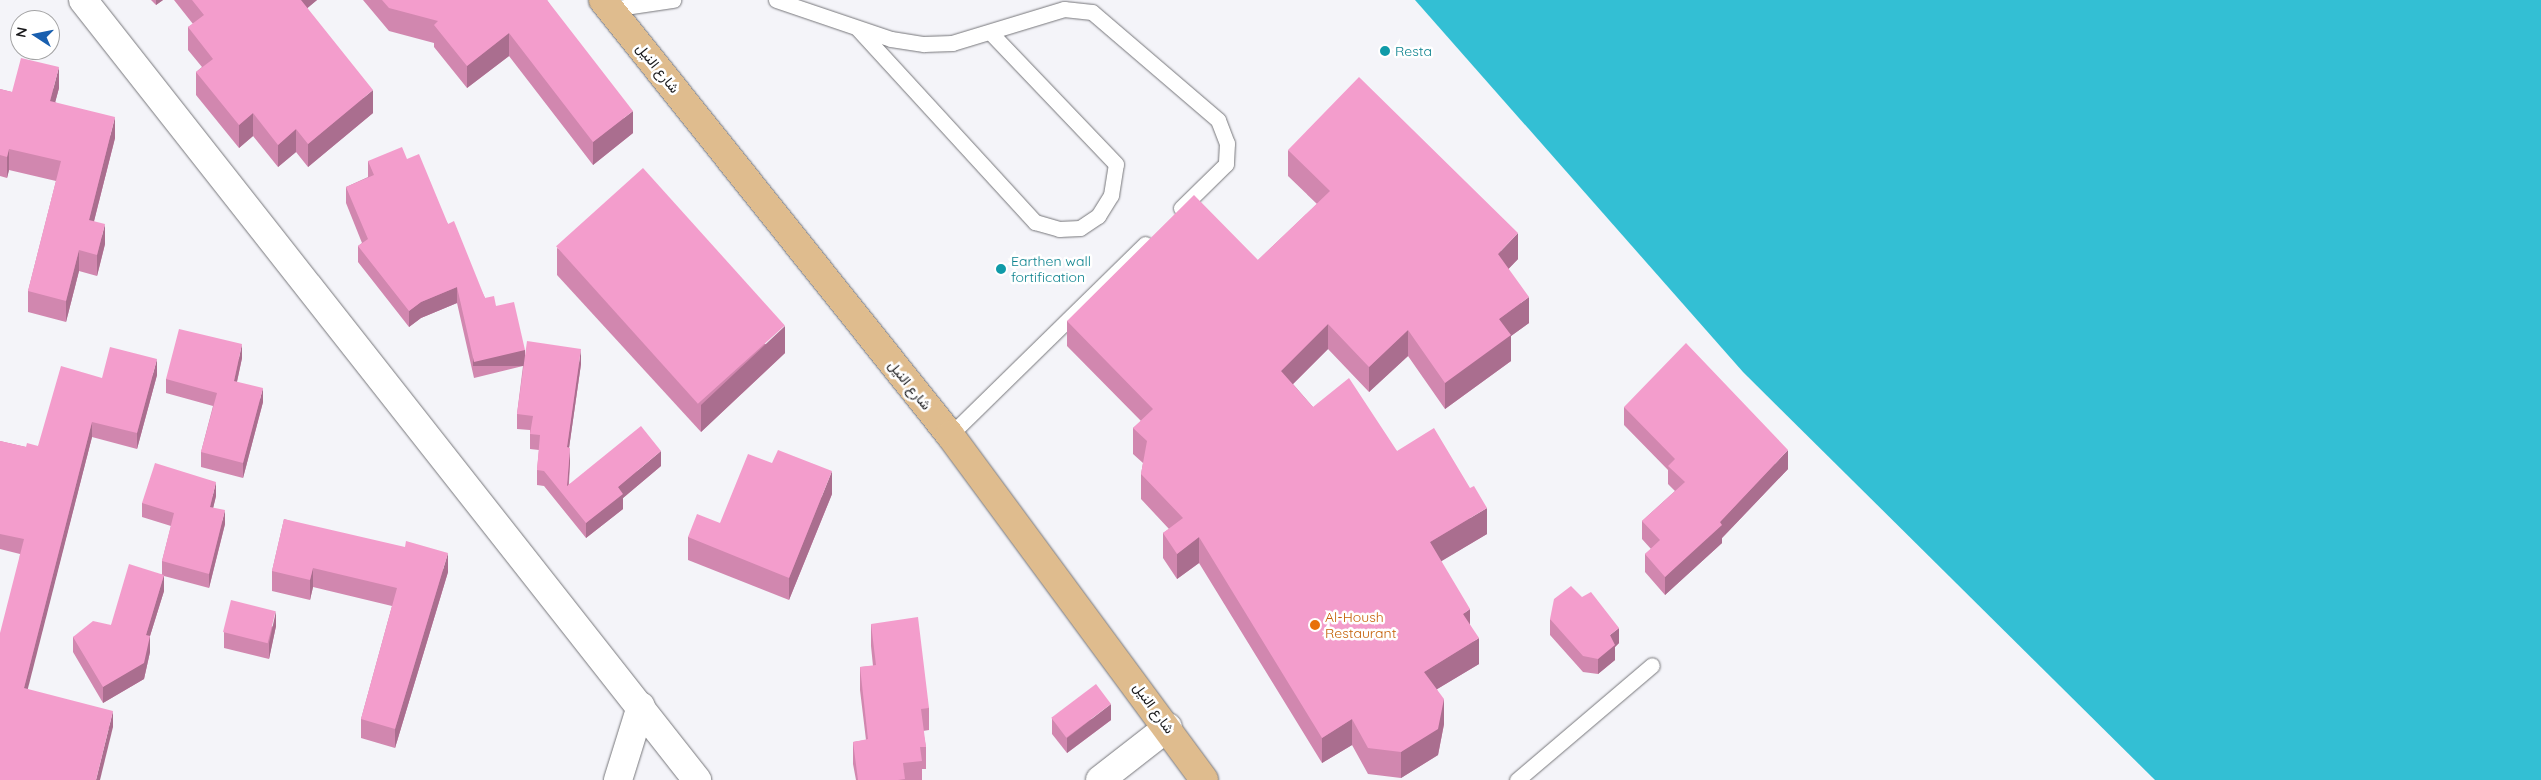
<!DOCTYPE html>
<meta charset="utf-8">
<style>
body{margin:0}
#map{position:relative;width:2541px;height:780px;overflow:hidden;background:#f4f4f9;font-family:Quicksand,Vazirmatn,sans-serif}
div>[style]{position:absolute}
.water>*{inset:0;background:#33bfd4}
.roads{filter:drop-shadow(0 0 1px #76767a) drop-shadow(0 0 1px #76767a)}
.service>*{height:15px;margin:-7.5px;padding:0 7.5px;transform-origin:7.5px;border-radius:7.5px;background:#fff}
.minor>*{height:28px;margin:-14px;padding:0 14px;transform-origin:14px;border-radius:14px;background:#fff}
.primary>*{height:28px;margin:-14px;padding:0 14px;transform-origin:14px;border-radius:14px;background:#dfbc8e}
.wall>*{inset:0;background:#d187af}
.shaded-wall>*{inset:0;background:#aa6e8f;transform-origin:0 0}
.building>*{inset:0;background:#f39dcc;transform-origin:0 0}
.dots>*{width:14px;height:14px;translate:-50% -50%;box-sizing:border-box;border:2px solid #fff;border-radius:50%}
span{translate:-50% -50%;white-space:nowrap;text-align:center;line-height:1.15;-webkit-text-stroke:5px #fff;paint-order:stroke}
.culture-label{font-size:14px;color:#0d838f}
.left{translate:0 -50%;text-align:left}
.street-label{font-size:14px;color:#19191b}
.food-label{font-size:14px;color:#c56008}
.north{position:absolute;left:10px;top:10px;width:50px;height:50px;box-sizing:border-box;background:#fff;border:1px solid #a3a3a4;border-radius:50%;rotate:281deg;font-size:14px;font-weight:700;line-height:20px;text-align:center;color:#19191b}
.north::after{content:'';display:block;margin:auto;width:18px;height:22px;background:#195faf;clip-path:polygon(50% 0,100% 100%,50% 72%,0 100%)}
</style>
<div id="map">
<div class="water">
<div style="clip-path:polygon(1415px 0,2541px 0,2541px 780px,2155px 780px,1743px 372px)"></div>
</div>
<div class="roads">
<div class="service">
<div style="left:776px;top:0;width:121px;rotate:18.7deg"></div>
<div style="left:891px;top:39px;width:33px;rotate:9deg"></div>
<div style="left:924px;top:44px;width:28px;rotate:-2deg"></div>
<div style="left:952px;top:43px;width:117px;rotate:-16.9deg"></div>
<div style="left:1064px;top:9px;width:28px;rotate:6deg"></div>
<div style="left:1092px;top:12px;width:166px;rotate:40.6deg"></div>
<div style="left:1218px;top:120px;width:25px;rotate:69deg"></div>
<div style="left:1227px;top:143px;width:21px;rotate:93deg"></div>
<div style="left:1226px;top:164px;width:63px;rotate:135.6deg"></div>
<div style="left:611px;top:9px;width:63px;rotate:-8.3deg"></div>
<div style="left:858px;top:29px;width:262px;rotate:47.5deg"></div>
<div style="left:1035px;top:222px;width:25px;rotate:16deg"></div>
<div style="left:1059px;top:229px;width:21px;rotate:-3deg"></div>
<div style="left:1080px;top:228px;width:22px;rotate:-34deg"></div>
<div style="left:1098px;top:216px;width:25px;rotate:-58deg"></div>
<div style="left:1111px;top:195px;width:31px;rotate:-81deg"></div>
<div style="left:1116px;top:164px;width:182px;rotate:-133.7deg"></div>
<div style="left:950px;top:435px;width:273px;rotate:-44.4deg"></div>
<div style="left:1517px;top:780px;width:177px;rotate:-40.4deg"></div>
</div>
<div class="minor">
<div style="left:83px;top:0;width:993px;rotate:51.79deg"></div>
<div style="left:618px;top:780px;width:77px;rotate:-72.7deg"></div>
<div style="left:1100px;top:780px;width:86px;rotate:-37.9deg"></div>
</div>
<div class="primary">
<div style="left:603px;top:0;width:556px;rotate:51.42deg"></div>
<div style="left:950px;top:435px;width:428px;rotate:53.6deg"></div>
</div>
</div>
<div class="wall">
<div style="clip-path:polygon(151px 0,163px 0,156px 5px)"></div>
<div style="clip-path:polygon(174px 0,317px 0,307px 8px,373px 113px,308px 167px,296px 152px,278px 167px,253px 136px,239px 148px,196px 95px,196px 72px,202px 67px,188px 50px,188px 27px,193px 24px)"></div>
<div style="clip-path:polygon(363px 0,547px 0,633px 133px,593px 165px,509px 56px,467px 88px,434px 47px,434px 43px,389px 31px)"></div>
<div style="clip-path:polygon(59px 88px,55px 102px,115px 138px,94px 221px,105px 244px,97px 276px,79px 271px,66px 322px,28px 312px,28px 291px,56px 181px,9px 170px,7px 178px,0 176px,0 89px,12px 92px)"></div>
<div style="clip-path:polygon(1288px 150px,1518px 259px,1508px 269px,1529px 323px,1511px 336px,1511px 361px,1445px 409px,1408px 356px,1369px 392px,1328px 349px,1293px 384px,1313px 407px,1397px 451px,1487px 534px,1441px 561px,1470px 625px,1479px 664px,1437px 689px,1444px 724px,1438px 755px,1401px 778px,1368px 774px,1352px 745px,1322px 763px,1199px 563px,1177px 579px,1163px 558px,1163px 533px,1169px 529px,1141px 499px,1141px 474px,1143px 463px,1133px 454px,1133px 428px,1141px 421px,1067px 346px,1067px 321px,1258px 260px,1317px 204px,1288px 176px)"></div>
<div style="clip-path:polygon(407px 159px,448px 224px,485px 298px,496px 306px,525px 356px,581px 364px,569px 448px,570px 463px,569px 484px,661px 466px,623px 498px,623px 509px,586px 538px,544px 486px,537px 485px,537px 470px,539px 450px,530px 449px,530px 430px,517px 429px,517px 414px,523px 366px,474px 378px,457px 303px,421px 318px,409px 327px,358px 262px,358px 246px,362px 243px,346px 203px,346px 187px,368px 177px,368px 161px)"></div>
<div style="clip-path:polygon(557px 248px,785px 353px,701px 432px,557px 275px)"></div>
<div style="clip-path:polygon(242px 358px,237px 382px,263px 402px,243px 478px,201px 467px,201px 452px,213px 406px,166px 393px,166px 379px)"></div>
<div style="clip-path:polygon(157px 375px,137px 449px,92px 437px,27px 689px,113px 727px,0 780px,20px 554px,0 549px,0 441px,26px 447px,38px 446px,102px 378px)"></div>
<div style="clip-path:polygon(1624px 407px,1788px 469px,1722px 538px,1722px 543px,1665px 595px,1645px 572px,1645px 554px,1651px 549px,1642px 539px,1642px 521px,1675px 491px,1668px 484px,1668px 470px,1624px 425px)"></div>
<div style="clip-path:polygon(832px 494px,789px 600px,688px 560px,688px 537px,720px 523px)"></div>
<div style="clip-path:polygon(216px 496px,213px 508px,225px 524px,209px 588px,164px 576px,164px 591px,150px 636px,150px 652px,144px 679px,103px 703px,73px 652px,73px 637px,111px 625px,162px 574px,162px 561px,171px 526px,142px 517px,142px 503px)"></div>
<div style="clip-path:polygon(284px 519px,448px 572px,395px 748px,361px 738px,361px 719px,392px 606px,313px 587px,310px 600px,272px 591px,272px 571px)"></div>
<div style="clip-path:polygon(1550px 619px,1619px 643px,1615px 647px,1615px 660px,1598px 674px,1583px 672px,1550px 635px)"></div>
<div style="clip-path:polygon(871px 624px,929px 708px,929px 730px,923px 731px,926px 747px,926px 769px,922px 769px,922px 780px,856px 780px,853px 764px,853px 742px,866px 740px,860px 690px,860px 667px,873px 666px,871px 646px)"></div>
<div style="clip-path:polygon(276px 626px,269px 659px,224px 648px,224px 632px)"></div>
<div style="clip-path:polygon(1052px 718px,1111px 720px,1067px 753px,1052px 734px)"></div>
</div>
<div class="shaded-wall">
<div style="clip-path:polygon(156px 0,163px 0,156px 5px)"></div>
<div style="clip-path:polygon(297px 0,317px 0,297px 17px)"></div>
<div style="clip-path:polygon(509px 33px,509px 56px,467px 88px,467px 66px)"></div>
<div style="clip-path:polygon(59px 67px,59px 88px,50px 122px,50px 101px)"></div>
<div style="clip-path:polygon(373px 90px,373px 113px,308px 167px,308px 144px)"></div>
<div style="clip-path:polygon(633px 111px,633px 133px,593px 165px,593px 142px)"></div>
<div style="clip-path:polygon(253px 113px,253px 136px,239px 148px,239px 125px)"></div>
<div style="clip-path:polygon(115px 117px,115px 138px,89px 241px,89px 220px)"></div>
<div style="clip-path:polygon(296px 129px,296px 152px,278px 167px,278px 145px)"></div>
<div style="clip-path:polygon(9px 149px,9px 170px,7px 178px,7px 157px)"></div>
<div style="clip-path:polygon(105px 224px,105px 244px,97px 276px,97px 255px)"></div>
<div style="clip-path:polygon(1518px 233px,1518px 259px,1498px 280px,1498px 254px)"></div>
<div style="clip-path:polygon(79px 250px,79px 271px,66px 322px,66px 301px)"></div>
<div style="clip-path:polygon(457px 287px,457px 303px,421px 318px,409px 327px,409px 311px,421px 302px)"></div>
<div style="clip-path:polygon(1529px 297px,1529px 323px,1511px 336px,1511px 361px,1445px 409px,1445px 383px,1499px 319px)"></div>
<div style="clip-path:polygon(1328px 324px,1328px 349px,1281px 396px,1281px 371px)"></div>
<div style="clip-path:polygon(785px 326px,785px 353px,701px 432px,701px 405px)"></div>
<div style="clip-path:polygon(1408px 330px,1408px 356px,1369px 392px,1369px 367px)"></div>
<div style="clip-path:polygon(242px 344px,242px 358px,234px 395px,234px 381px)"></div>
<div style="clip-path:polygon(581px 349px,581px 364px,567px 462px,567px 447px)"></div>
<div style="left:525px;top:350px;width:16px;height:52px;rotate:90deg"></div>
<div style="clip-path:polygon(157px 359px,157px 375px,137px 449px,137px 433px)"></div>
<div style="clip-path:polygon(263px 388px,263px 402px,243px 478px,243px 463px)"></div>
<div style="clip-path:polygon(92px 422px,92px 437px,24px 704px,24px 688px)"></div>
<div style="clip-path:polygon(570px 448px,570px 463px,567px 501px,567px 486px)"></div>
<div style="clip-path:polygon(1788px 450px,1788px 469px,1722px 538px,1722px 543px,1665px 595px,1665px 577px,1720px 522px)"></div>
<div style="clip-path:polygon(661px 451px,661px 466px,623px 498px,623px 509px,586px 538px,586px 523px,618px 487px)"></div>
<div style="clip-path:polygon(832px 471px,832px 494px,789px 600px,789px 578px)"></div>
<div style="clip-path:polygon(216px 482px,216px 496px,210px 521px,210px 507px)"></div>
<div style="clip-path:polygon(1487px 508px,1487px 534px,1430px 568px,1430px 542px)"></div>
<div style="clip-path:polygon(225px 510px,225px 524px,209px 588px,209px 574px)"></div>
<div style="clip-path:polygon(1199px 537px,1199px 563px,1177px 579px,1177px 554px)"></div>
<div style="clip-path:polygon(448px 553px,448px 572px,395px 748px,395px 729px)"></div>
<div style="clip-path:polygon(313px 568px,313px 587px,310px 600px,310px 580px)"></div>
<div style="clip-path:polygon(164px 575px,164px 591px,150px 636px,150px 652px,144px 679px,103px 703px,103px 687px,146px 635px)"></div>
<div style="clip-path:polygon(1470px 609px,1470px 635px,1463px 614px)"></div>
<div style="clip-path:polygon(276px 611px,276px 626px,269px 659px,269px 643px)"></div>
<div style="clip-path:polygon(1619px 628px,1619px 643px,1615px 647px,1615px 660px,1598px 674px,1598px 659px,1610px 635px)"></div>
<div style="clip-path:polygon(1479px 638px,1479px 664px,1424px 697px,1424px 672px)"></div>
<div style="clip-path:polygon(1444px 699px,1444px 724px,1438px 755px,1401px 778px,1401px 752px)"></div>
<div style="clip-path:polygon(1111px 704px,1111px 720px,1067px 753px,1067px 738px)"></div>
<div style="clip-path:polygon(113px 711px,113px 727px,100px 780px,96px 780px)"></div>
<div style="clip-path:polygon(1352px 719px,1352px 745px,1322px 763px,1322px 738px)"></div>
</div>
<div class="building">
<div style="clip-path:polygon(192px 0,301px 0,373px 90px,308px 144px,296px 129px,278px 145px,253px 113px,239px 125px,196px 72px,213px 59px,188px 27px,204px 15px)"></div>
<div style="clip-path:polygon(382px 0,547px 0,633px 111px,593px 142px,509px 33px,467px 66px,434px 25px,438px 21px,389px 8px)"></div>
<div style="clip-path:polygon(21px 58px,59px 67px,50px 101px,115px 117px,89px 220px,105px 224px,97px 255px,79px 250px,66px 301px,28px 291px,61px 161px,9px 149px,7px 157px,0 155px,0 89px,12px 92px)"></div>
<div style="clip-path:polygon(1359px 77px,1518px 233px,1498px 254px,1529px 297px,1499px 319px,1511px 335px,1445px 383px,1408px 330px,1369px 367px,1328px 324px,1281px 371px,1313px 407px,1349px 378px,1397px 451px,1434px 428px,1470px 488px,1474px 486px,1487px 508px,1430px 542px,1470px 609px,1463px 614px,1479px 638px,1424px 672px,1444px 699px,1438px 729px,1401px 752px,1368px 748px,1352px 719px,1322px 738px,1199px 537px,1177px 554px,1163px 533px,1183px 518px,1141px 474px,1147px 441px,1133px 428px,1153px 409px,1067px 321px,1194px 195px,1258px 260px,1330px 191px,1288px 150px)"></div>
<div style="clip-path:polygon(402px 147px,407px 159px,419px 154px,448px 224px,454px 221px,485px 298px,494px 296px,496px 306px,514px 302px,525px 350px,474px 362px,457px 287px,421px 302px,409px 311px,358px 246px,368px 239px,346px 187px,374px 175px,368px 161px)"></div>
<div style="left:643px;top:168px;width:212px;height:117px;rotate:48deg"></div>
<div style="clip-path:polygon(179px 329px,242px 344px,234px 381px,263px 388px,243px 463px,201px 452px,217px 393px,166px 379px)"></div>
<div style="clip-path:polygon(527px 341px,581px 349px,567px 447px,570px 448px,567px 486px,641px 426px,661px 451px,618px 487px,623px 494px,586px 523px,544px 471px,537px 470px,540px 435px,530px 434px,533px 416px,517px 414px)"></div>
<div style="clip-path:polygon(1686px 343px,1788px 450px,1720px 522px,1722px 525px,1665px 577px,1645px 554px,1660px 540px,1642px 521px,1685px 482px,1668px 466px,1675px 459px,1624px 407px)"></div>
<div style="clip-path:polygon(110px 347px,157px 359px,137px 433px,92px 422px,24px 688px,113px 711px,96px 780px,0 780px,0 633px,24px 539px,0 534px,0 441px,26px 447px,27px 443px,38px 446px,61px 366px,102px 378px)"></div>
<div style="clip-path:polygon(778px 450px,832px 471px,789px 578px,688px 537px,697px 514px,720px 523px,748px 454px,772px 463px)"></div>
<div style="clip-path:polygon(155px 463px,216px 482px,210px 507px,225px 510px,209px 574px,162px 561px,174px 513px,142px 503px)"></div>
<div style="clip-path:polygon(284px 519px,405px 547px,406px 541px,448px 553px,395px 729px,361px 719px,397px 588px,313px 568px,310px 580px,272px 571px)"></div>
<div style="clip-path:polygon(129px 564px,164px 575px,146px 635px,150px 636px,144px 663px,103px 687px,73px 637px,93px 621px,111px 625px)"></div>
<div style="clip-path:polygon(1571px 586px,1582px 597px,1591px 592px,1619px 628px,1610px 635px,1615px 645px,1598px 659px,1583px 656px,1550px 619px,1554px 599px)"></div>
<div style="left:231px;top:600px;width:46px;height:33px;rotate:14deg"></div>
<div style="clip-path:polygon(918px 617px,929px 708px,921px 709px,926px 747px,920px 747px,922px 761px,903px 763px,905px 779px,898px 780px,858px 780px,853px 742px,868px 739px,860px 667px,876px 665px,871px 624px)"></div>
<div style="left:1096px;top:684px;width:25px;height:56px;rotate:53deg"></div>
</div>
<div class="dots">
<div style="left:1385px;top:51px;background:#0f9aa8"></div>
<div style="left:1001px;top:269px;background:#0f9aa8"></div>
<div style="left:1315px;top:625px;background:#e8710a"></div>
</div>
<div class="culture-label">
<span class="left" style="left:1395px;top:51px">Resta</span>
<span class="left" style="left:1011px;top:269px">Earthen wall<br>fortification</span>
</div>
<div class="street-label">
<span style="left:658px;top:68px;rotate:51deg">شارع النيل</span>
<span style="left:910px;top:385px;rotate:51deg">شارع النيل</span>
<span style="left:1154px;top:708px;rotate:54deg">شارع النيل</span>
</div>
<div class="food-label">
<span class="left" style="left:1325px;top:625px">Al-Housh<br>Restaurant</span>
</div>
<div class="north">N</div>
</div>
